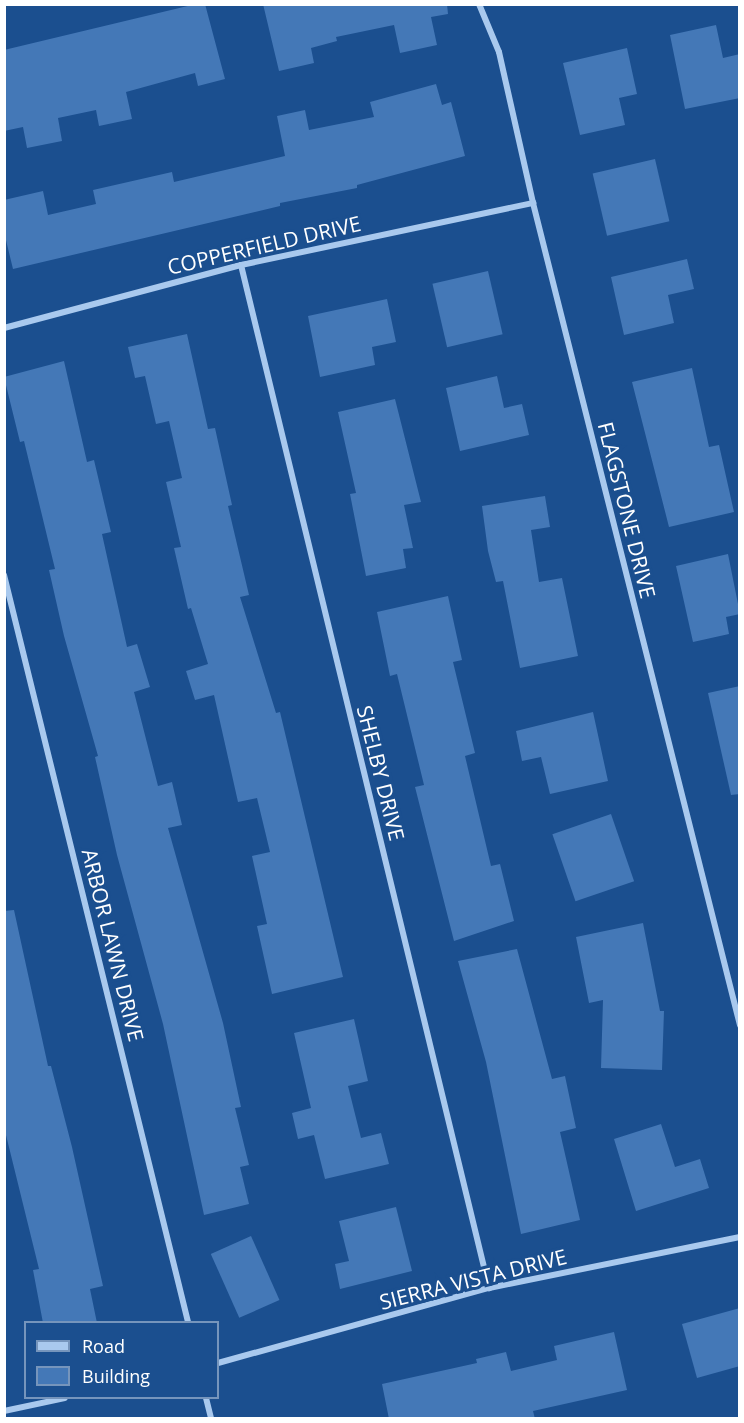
<!DOCTYPE html>
<style>
body{margin:0}
#map{position:relative;width:744px;height:1423px;overflow:hidden;background:#1b4f8f;font-family:"Open Sans",sans-serif}
div>[style]{position:absolute}
.building>*{inset:0;background:#4478b7;transform-origin:0 0}
.minor>*{height:6px;margin:-3px;padding:0 3px;transform-origin:3px;border-radius:3px;background:#a9c9ee}
span{translate:-50% -50%;white-space:nowrap;text-align:center;line-height:1.15;-webkit-text-stroke:6px #1b4f8f;paint-order:stroke}
.street-label{font-size:21px;color:#fff}
.frame{position:absolute;inset:0;border:6px solid #fff;pointer-events:none}
.legend{position:absolute;left:24px;top:1321px;width:195px;height:78px;box-sizing:border-box;background:#1b4f8f;border:2px solid #7695bc;margin:0;padding:8px 10px;list-style:none;font-size:18px;color:#fff}
.legend li{display:flex;align-items:center;gap:12px;height:30px}
.legend b{width:30px;border:2px solid #7695bc}
</style>
<div id="map">
<div class="building">
<div style="clip-path:polygon(196px 4px,205px 4px,225px 79px,198px 86px,195px 73px,126px 92px,132px 119px,99px 126px,96px 110px,58px 118px,62px 141px,27px 148px,23px 127px,4px 131px,4px 50px)"></div>
<div style="clip-path:polygon(263px 4px,447px 4px,448px 14px,431px 17px,437px 45px,400px 53px,394px 25px,336px 37px,337px 41px,311px 48px,314px 63px,279px 71px)"></div>
<div style="clip-path:polygon(716px 25px,723px 58px,740px 54px,740px 98px,685px 109px,670px 35px)"></div>
<div style="clip-path:polygon(627px 48px,637px 94px,619px 98px,625px 125px,580px 135px,563px 63px)"></div>
<div style="clip-path:polygon(436px 84px,442px 105px,451px 102px,465px 156px,357px 185px,357px 188px,280px 203px,280px 206px,13px 269px,4px 232px,4px 200px,43px 191px,48px 215px,96px 204px,93px 190px,172px 172px,174px 182px,285px 156px,277px 116px,305px 110px,309px 130px,374px 117px,370px 102px)"></div>
<div style="left:655px;top:159px;width:64px;height:64px;rotate:77deg"></div>
<div style="clip-path:polygon(687px 259px,694px 289px,668px 295px,674px 323px,624px 335px,611px 277px)"></div>
<div style="left:488px;top:271px;width:65px;height:57px;rotate:77deg"></div>
<div style="clip-path:polygon(387px 299px,396px 342px,372px 347px,375px 365px,320px 377px,308px 316px)"></div>
<div style="clip-path:polygon(187px 334px,208px 429px,215px 428px,232px 505px,228px 506px,249px 595px,240px 597px,276px 713px,280px 712px,343px 977px,272px 994px,257px 926px,267px 924px,252px 856px,270px 852px,257px 798px,238px 802px,214px 695px,195px 700px,186px 671px,208px 664px,191px 608px,188px 609px,174px 548px,181px 547px,166px 482px,182px 478px,169px 421px,156px 424px,145px 376px,135px 378px,128px 347px)"></div>
<div style="clip-path:polygon(64px 361px,87px 462px,94px 460px,111px 532px,102px 534px,127px 647px,137px 644px,150px 687px,134px 692px,158px 786px,172px 782px,182px 825px,168px 828px,223px 1023px,241px 1107px,235px 1108px,249px 1165px,240px 1167px,249px 1204px,204px 1215px,163px 1024px,117px 855px,95px 757px,98px 756px,64px 636px,49px 570px,55px 569px,24px 441px,20px 442px,4px 377px)"></div>
<div style="clip-path:polygon(692px 368px,709px 447px,719px 445px,734px 512px,669px 527px,632px 382px)"></div>
<div style="clip-path:polygon(497px 376px,504px 408px,522px 404px,529px 435px,460px 451px,446px 388px)"></div>
<div style="clip-path:polygon(395px 399px,421px 502px,404px 505px,413px 548px,403px 549px,406px 568px,366px 576px,350px 494px,356px 493px,338px 412px)"></div>
<div style="clip-path:polygon(545px 496px,550px 527px,531px 530px,539px 582px,562px 578px,578px 656px,520px 668px,503px 581px,496px 582px,488px 551px,482px 506px)"></div>
<div style="clip-path:polygon(728px 554px,740px 614px,726px 617px,729px 634px,693px 642px,676px 566px)"></div>
<div style="clip-path:polygon(448px 596px,462px 660px,453px 662px,475px 753px,465px 756px,491px 866px,500px 864px,514px 921px,454px 941px,415px 787px,424px 785px,397px 674px,390px 676px,377px 612px)"></div>
<div style="clip-path:polygon(740px 686px,740px 794px,731px 795px,708px 693px)"></div>
<div style="clip-path:polygon(593px 712px,608px 781px,550px 794px,541px 757px,522px 761px,516px 731px)"></div>
<div style="left:611px;top:814px;width:71px;height:62px;rotate:71deg"></div>
<div style="clip-path:polygon(14px 910px,48px 1066px,51px 1066px,72px 1147px,103px 1286px,90px 1289px,97px 1323px,43px 1323px,33px 1270px,39px 1269px,4px 1127px,4px 911px)"></div>
<div style="clip-path:polygon(643px 923px,660px 1011px,664px 1011px,662px 1070px,601px 1068px,603px 1000px,589px 1003px,576px 937px)"></div>
<div style="clip-path:polygon(517px 949px,552px 1079px,565px 1076px,576px 1128px,560px 1132px,580px 1220px,521px 1234px,486px 1062px,458px 961px)"></div>
<div style="clip-path:polygon(354px 1019px,368px 1081px,348px 1086px,361px 1138px,381px 1133px,389px 1164px,325px 1179px,314px 1135px,298px 1139px,292px 1113px,311px 1108px,294px 1033px)"></div>
<div style="clip-path:polygon(661px 1124px,675px 1167px,700px 1159px,709px 1188px,636px 1211px,614px 1139px)"></div>
<div style="clip-path:polygon(396px 1207px,412px 1271px,340px 1289px,335px 1264px,349px 1261px,339px 1221px)"></div>
<div style="left:251px;top:1236px;width:70px;height:44px;rotate:66deg"></div>
<div style="clip-path:polygon(740px 1308px,740px 1366px,697px 1378px,682px 1324px)"></div>
<div style="clip-path:polygon(614px 1332px,627px 1390px,533px 1411px,535px 1419px,389px 1419px,382px 1384px,477px 1363px,476px 1359px,506px 1352px,511px 1371px,557px 1360px,554px 1346px)"></div>
</div>
<div class="minor">
<div style="left:479px;top:4px;width:52px;rotate:67.4deg"></div>
<div style="left:499px;top:52px;width:155px;rotate:77.3deg"></div>
<div style="left:533px;top:203px;width:848px;rotate:75.87deg"></div>
<div style="left:241px;top:265px;width:1053px;rotate:76.37deg"></div>
<div style="left:4px;top:328px;width:245px;rotate:-14.9deg"></div>
<div style="left:241px;top:265px;width:299px;rotate:-12deg"></div>
<div style="left:4px;top:575px;width:769px;rotate:76.16deg"></div>
<div style="left:218px;top:1363px;width:281px;rotate:-15.5deg"></div>
<div style="left:489px;top:1288px;width:256px;rotate:-11.5deg"></div>
<div style="left:206px;top:1398px;width:21px;rotate:76deg"></div>
<div style="left:4px;top:1411px;width:62px;rotate:-12deg"></div>
</div>
<div class="street-label">
<span style="left:264px;top:245px;rotate:-13deg">COPPERFIELD DRIVE</span>
<span style="left:627px;top:510px;rotate:76deg">FLAGSTONE DRIVE</span>
<span style="left:381px;top:773px;rotate:76deg">SHELBY DRIVE</span>
<span style="left:113px;top:945px;rotate:76deg">ARBOR LAWN DRIVE</span>
<span style="left:473px;top:1279px;rotate:-14deg">SIERRA VISTA DRIVE</span>
</div>
<div class="frame"></div>
<ul class="legend">
<li><b style="height:8px;background:#a9c9ee"></b>Road</li>
<li><b style="height:16px;background:#4478b7"></b>Building</li>
</ul>
</div>
